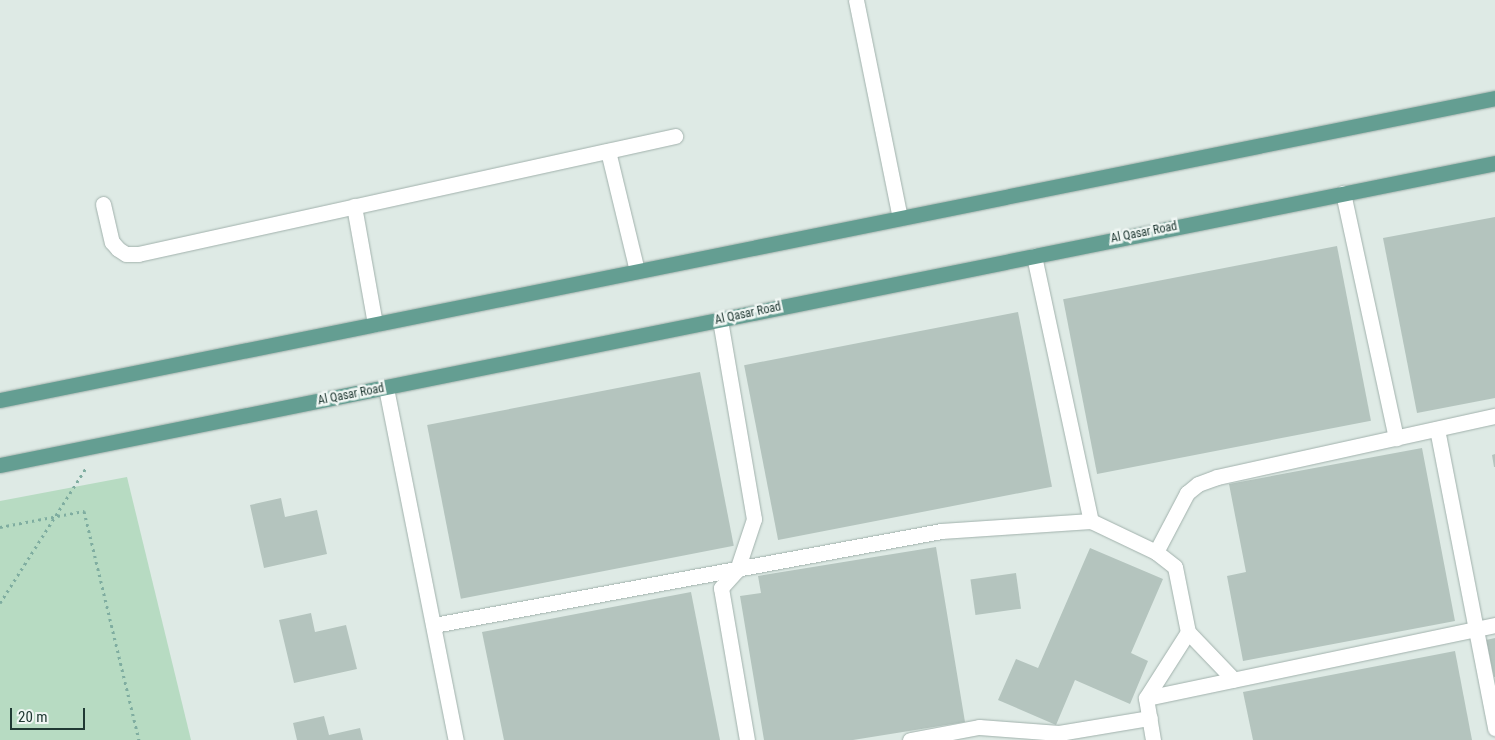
<!DOCTYPE html>
<style>
body{margin:0}
#map{position:relative;width:1495px;height:740px;overflow:hidden;background:#deeae5;font-family:"Roboto Condensed",sans-serif}
div>[style]{position:absolute}
.green>*{inset:0;background:#b7dbc2}
.building>*{inset:0;background:#b4c4be;transform-origin:0 0}
.path>*{height:3px;margin-top:-1.5px;transform-origin:0;background:repeating-linear-gradient(90deg,#7fada0 0 2.5px,transparent 0 6.5px)}
.roads{filter:drop-shadow(0 0 1px #a1b1ac) drop-shadow(0 0 1px #a1b1ac)}
.lane>*{height:15px;margin:-7.5px;padding:0 7.5px;transform-origin:7.5px;border-radius:7.5px;background:#fff}
.street>*{height:15px;margin:-7.5px;padding:0 7.5px;transform-origin:7.5px;border-radius:7.5px;background:#fff}
.primary>*{height:15px;margin:-7.5px;padding:0 7.5px;transform-origin:7.5px;border-radius:7.5px;background:#649e92}
span{translate:-50% -50%;white-space:nowrap;text-align:center;line-height:1.15;-webkit-text-stroke:5px #eff6f3;paint-order:stroke}
.street-label{font-size:12px;color:#203933}
.scale{position:absolute;left:10px;top:708px;width:75px;height:22px;box-sizing:border-box;border:2px solid #203933;border-top:0;padding-left:6px;font-size:15px;line-height:18px;white-space:nowrap;color:#203933;-webkit-text-stroke:4px #eff6f3;paint-order:stroke}
</style>
<div id="map">
<div class="green">
<div style="clip-path:polygon(127px 477px,191px 740px,0 740px,0 501px)"></div>
</div>
<div class="building">
<div style="clip-path:polygon(1495px 217px,1495px 398px,1417px 413px,1383px 238px)"></div>
<div style="left:1337px;top:246px;width:178px;height:279px;rotate:79deg"></div>
<div style="left:1018px;top:312px;width:178px;height:279px;rotate:79deg"></div>
<div style="left:700px;top:372px;width:177px;height:278px;rotate:79deg"></div>
<div style="clip-path:polygon(1422px 448px,1455px 621px,1243px 661px,1227px 576px,1246px 572px,1229px 484px)"></div>
<div style="clip-path:polygon(1495px 454px,1495px 467px,1494px 467px,1492px 455px)"></div>
<div style="clip-path:polygon(281px 498px,285px 517px,317px 510px,327px 554px,264px 568px,250px 505px)"></div>
<div style="clip-path:polygon(936px 547px,965px 722px,853px 740px,764px 740px,740px 596px,761px 593px,758px 576px)"></div>
<div style="clip-path:polygon(1090px 548px,1163px 579px,1131px 653px,1148px 661px,1130px 704px,1075px 680px,1056px 725px,998px 700px,1016px 659px,1038px 668px)"></div>
<div style="left:1016px;top:573px;width:36px;height:46px;rotate:82deg"></div>
<div style="clip-path:polygon(691px 592px,720px 740px,504px 740px,482px 632px)"></div>
<div style="clip-path:polygon(311px 613px,315px 632px,346px 625px,357px 669px,294px 683px,279px 620px)"></div>
<div style="clip-path:polygon(1495px 638px,1495px 677px,1494px 677px,1486px 640px)"></div>
<div style="clip-path:polygon(1455px 651px,1472px 740px,1253px 740px,1243px 692px)"></div>
<div style="clip-path:polygon(324px 716px,329px 735px,360px 728px,363px 740px,297px 740px,293px 723px)"></div>
</div>
<div class="path">
<div style="left:0;top:527px;width:86px;rotate:-10.8deg"></div>
<div style="left:84px;top:511px;width:236px;rotate:76.5deg"></div>
<div style="left:0;top:603px;width:160px;rotate:-57.5deg"></div>
</div>
<div class="roads">
<div class="lane">
<div style="left:608px;top:151px;width:123px;rotate:76.4deg"></div>
<div style="left:103px;top:204px;width:39px;rotate:77deg"></div>
<div style="left:112px;top:242px;width:9px;rotate:49deg"></div>
<div style="left:118px;top:249px;width:9px;rotate:32deg"></div>
<div style="left:126px;top:254px;width:12px"></div>
<div style="left:138px;top:254px;width:550px;rotate:-12.39deg"></div>
<div style="left:354px;top:206px;width:120px;rotate:79.9deg"></div>
</div>
<div class="street">
<div style="left:856px;top:0;width:222px;rotate:78.6deg"></div>
<div style="left:1343px;top:193px;width:251px;rotate:77.8deg"></div>
<div style="left:1034px;top:256px;width:271px;rotate:77.9deg"></div>
<div style="left:720px;top:320px;width:202px;rotate:80.3deg"></div>
<div style="left:754px;top:519px;width:54px;rotate:108.4deg"></div>
<div style="left:737px;top:570px;width:24px;rotate:132deg"></div>
<div style="left:721px;top:588px;width:154px;rotate:80.3deg"></div>
<div style="left:386px;top:388px;width:359px;rotate:78.8deg"></div>
<div style="left:1437px;top:429px;width:305px;rotate:79deg"></div>
<div style="left:1156px;top:552px;width:67px;rotate:-62.3deg"></div>
<div style="left:1187px;top:493px;width:14px;rotate:-39deg"></div>
<div style="left:1198px;top:484px;width:20px;rotate:-20deg"></div>
<div style="left:1217px;top:477px;width:285px;rotate:-12.4deg"></div>
<div style="left:434px;top:625px;width:516px;rotate:-10.5deg"></div>
<div style="left:941px;top:531px;width:150px;rotate:-3.8deg"></div>
<div style="left:1091px;top:521px;width:72px;rotate:25.5deg"></div>
<div style="left:1156px;top:552px;width:24px;rotate:38deg"></div>
<div style="left:1175px;top:567px;width:66px;rotate:78.7deg"></div>
<div style="left:1188px;top:632px;width:78px;rotate:122.5deg"></div>
<div style="left:1146px;top:698px;width:43px;rotate:80.5deg"></div>
<div style="left:1188px;top:632px;width:66px;rotate:46.2deg"></div>
<div style="left:1146px;top:698px;width:357px;rotate:-11.8deg"></div>
<div style="left:910px;top:740px;width:70px;rotate:-10.7deg"></div>
<div style="left:979px;top:727px;width:80px;rotate:4.3deg"></div>
<div style="left:1059px;top:733px;width:92px;rotate:-9.4deg"></div>
</div>
<div class="primary">
<div style="left:0;top:400px;width:1525px;rotate:-11.42deg"></div>
<div style="left:0;top:465px;width:1525px;rotate:-11.42deg"></div>
</div>
</div>
<div class="street-label">
<span style="left:1144px;top:233px;rotate:-11deg">Al Qasar Road</span>
<span style="left:748px;top:314px;rotate:-12deg">Al Qasar Road</span>
<span style="left:351px;top:395px;rotate:-11deg">Al Qasar Road</span>
</div>
<div class="scale">20 m</div>
</div>
